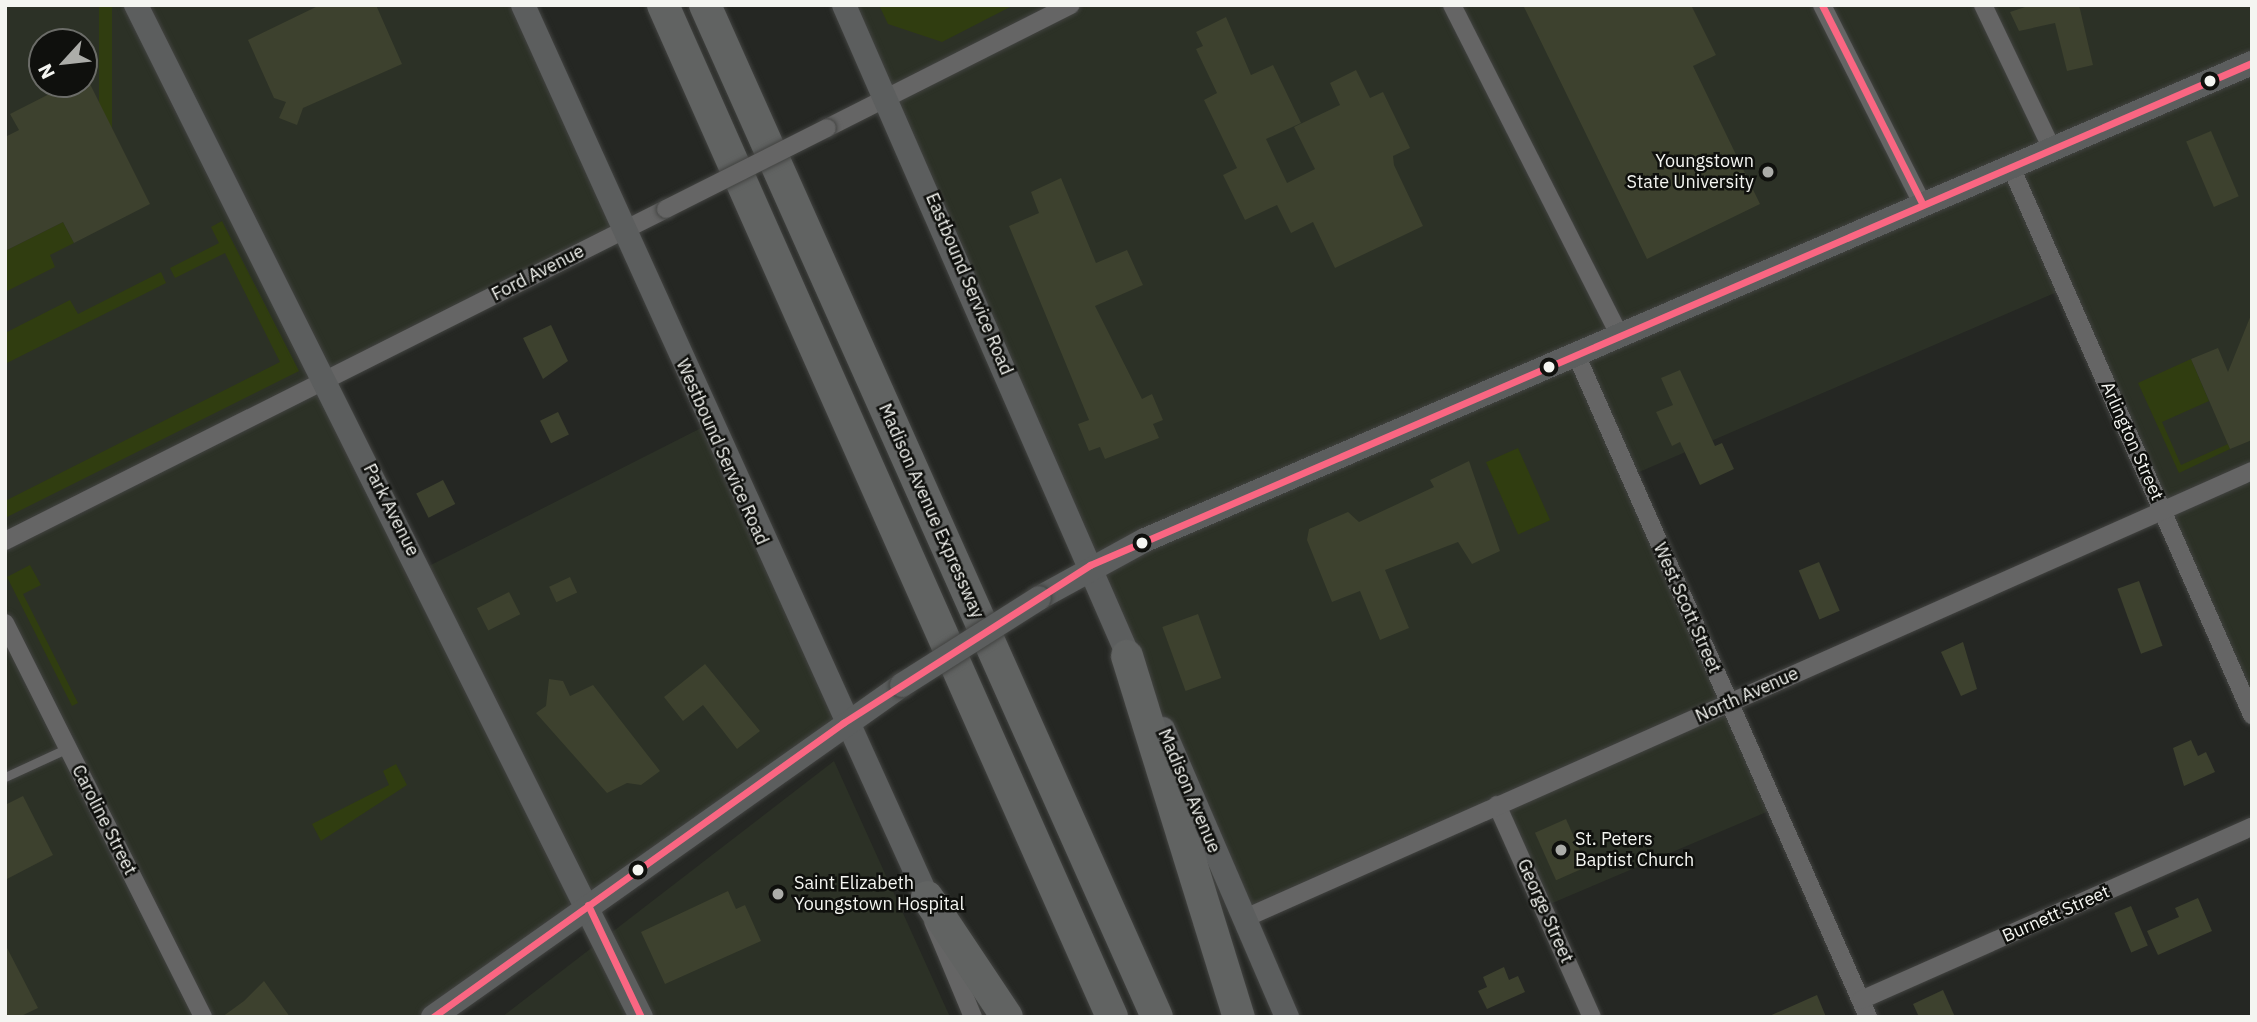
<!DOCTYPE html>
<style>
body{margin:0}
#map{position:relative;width:2257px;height:1022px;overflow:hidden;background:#252723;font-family:"IBM Plex Sans",sans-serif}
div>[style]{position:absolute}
.built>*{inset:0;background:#2c3126}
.green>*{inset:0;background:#303d10;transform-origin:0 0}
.building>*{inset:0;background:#3d412e;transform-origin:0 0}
.roads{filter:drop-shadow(0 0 2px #424341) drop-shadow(0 0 2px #424341)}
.lane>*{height:9px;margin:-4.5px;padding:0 4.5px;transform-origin:4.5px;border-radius:4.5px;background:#656565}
.street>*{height:18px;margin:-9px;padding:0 9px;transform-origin:9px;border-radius:9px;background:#656565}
.secondary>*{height:24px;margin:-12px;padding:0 12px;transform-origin:12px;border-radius:12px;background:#5c5e5e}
.highway>*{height:32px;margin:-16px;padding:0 16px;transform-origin:16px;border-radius:16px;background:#616362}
.bridges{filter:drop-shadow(0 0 2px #424341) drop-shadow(0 0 2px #424341)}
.street-bridge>*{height:18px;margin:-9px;padding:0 9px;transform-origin:9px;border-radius:9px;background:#656565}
.secondary-bridge>*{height:24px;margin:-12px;padding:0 12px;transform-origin:12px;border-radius:12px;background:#5c5e5e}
.bus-1>*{height:7px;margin:-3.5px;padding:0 3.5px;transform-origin:3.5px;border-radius:3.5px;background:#fa6682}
.dots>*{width:19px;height:19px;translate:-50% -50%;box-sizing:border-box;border:4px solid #0f100d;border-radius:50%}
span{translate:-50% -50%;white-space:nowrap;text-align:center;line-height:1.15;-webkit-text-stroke:5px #0f100d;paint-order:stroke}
.poi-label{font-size:18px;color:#f4f5f1}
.right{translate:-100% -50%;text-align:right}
.left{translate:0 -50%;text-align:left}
.street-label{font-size:18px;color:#f4f5f1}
.frame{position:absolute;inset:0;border:7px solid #f4f5f1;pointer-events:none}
.north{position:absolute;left:28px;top:28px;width:70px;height:70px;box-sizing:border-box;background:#0f100d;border:2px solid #6b6c68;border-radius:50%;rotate:243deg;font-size:19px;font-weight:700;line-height:28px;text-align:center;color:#f4f5f1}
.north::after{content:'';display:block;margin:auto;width:24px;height:32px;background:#acada9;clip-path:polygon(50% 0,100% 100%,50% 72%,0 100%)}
</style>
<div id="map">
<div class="built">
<div style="clip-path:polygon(evenodd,5px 5px,523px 5px,622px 231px,327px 380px,421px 570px,709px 424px,843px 723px,433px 1017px,5px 1017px,5px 5px,42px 42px,84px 42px,84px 84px,42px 84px,42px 42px)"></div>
<div style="clip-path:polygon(844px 5px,2252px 5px,2252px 715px,2064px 289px,1630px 476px,1776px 808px,1543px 907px,1498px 806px,1243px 919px)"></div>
<div style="clip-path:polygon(834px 761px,950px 1017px,502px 1017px)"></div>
</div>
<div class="green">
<div style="left:99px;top:5px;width:13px;height:218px"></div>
<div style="clip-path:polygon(879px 5px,1014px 5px,942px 42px,888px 24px)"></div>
<div style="clip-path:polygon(222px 221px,299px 371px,5px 518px,5px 501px,280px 362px,225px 253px,175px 278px,170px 268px,219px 243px,211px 227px)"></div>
<div style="clip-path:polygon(63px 222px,74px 243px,50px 255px,55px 267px,5px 292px,5px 251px)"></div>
<div style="clip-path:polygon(161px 272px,166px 283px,5px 364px,5px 333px,70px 300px,78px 314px)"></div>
<div style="clip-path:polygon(2191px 359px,2209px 401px,2162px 422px,2181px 465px,2228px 444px,2230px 449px,2179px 473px,2138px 383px)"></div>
<div style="left:1518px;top:448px;width:79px;height:35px;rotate:66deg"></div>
<div style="clip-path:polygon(30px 565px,41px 585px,23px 594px,78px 703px,72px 706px,7px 577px)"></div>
<div style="clip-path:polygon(396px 764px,407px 785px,321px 841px,312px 824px,389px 785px,383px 771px)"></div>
</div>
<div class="building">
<div style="clip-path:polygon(320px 5px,376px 5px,402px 64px,303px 108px,297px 125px,279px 118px,286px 102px,274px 98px,248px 40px)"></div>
<div style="clip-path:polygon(1523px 5px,1691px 5px,1716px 55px,1693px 66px,1760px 204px,1647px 259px)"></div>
<div style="clip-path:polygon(2031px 5px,2079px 5px,2093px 65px,2067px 71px,2055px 23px,2019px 31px,2010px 12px)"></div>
<div style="clip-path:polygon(1226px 17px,1251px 75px,1273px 65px,1301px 123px,1266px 139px,1287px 183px,1315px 169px,1294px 127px,1340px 105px,1330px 83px,1356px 70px,1370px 98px,1383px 92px,1410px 148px,1393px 156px,1394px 165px,1423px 226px,1335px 268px,1313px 222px,1291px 233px,1277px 205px,1245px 220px,1223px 175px,1237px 168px,1204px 100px,1217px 93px,1196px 49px,1203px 46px,1196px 32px)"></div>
<div style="clip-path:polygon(69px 84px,90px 84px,150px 204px,74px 243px,63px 222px,5px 251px,5px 137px,19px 130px,10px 114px)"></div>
<div style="left:2211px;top:131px;width:71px;height:27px;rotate:67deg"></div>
<div style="clip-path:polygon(1061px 178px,1096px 263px,1127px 250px,1143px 285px,1095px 306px,1142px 399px,1152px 394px,1163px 420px,1153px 424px,1159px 438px,1105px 459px,1100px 447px,1089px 451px,1078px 424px,1089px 420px,1009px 226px,1039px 213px,1031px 192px)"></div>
<div style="clip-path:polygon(2251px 315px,2252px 440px,2230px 449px,2191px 359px,2218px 348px,2228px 372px)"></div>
<div style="clip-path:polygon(551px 325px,568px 361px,543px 379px,523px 338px)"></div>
<div style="clip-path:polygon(1680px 370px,1715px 446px,1722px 443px,1734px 469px,1700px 485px,1680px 442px,1672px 446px,1656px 412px,1673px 405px,1661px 378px)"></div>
<div style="left:558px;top:412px;width:25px;height:20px;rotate:64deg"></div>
<div style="clip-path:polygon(1469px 461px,1500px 551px,1472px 564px,1458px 542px,1385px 570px,1409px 628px,1380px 640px,1360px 591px,1332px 602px,1307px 540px,1309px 529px,1348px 512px,1359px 522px,1434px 487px,1430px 480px)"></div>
<div style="left:443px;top:480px;width:27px;height:30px;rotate:63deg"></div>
<div style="left:1819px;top:562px;width:53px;height:22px;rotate:67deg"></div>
<div style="left:570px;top:577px;width:17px;height:23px;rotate:65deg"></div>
<div style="left:2139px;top:581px;width:69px;height:23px;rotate:70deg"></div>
<div style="left:509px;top:592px;width:25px;height:36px;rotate:63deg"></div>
<div style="left:1198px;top:614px;width:68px;height:38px;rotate:70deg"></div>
<div style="clip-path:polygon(1963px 642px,1977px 689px,1961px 696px,1941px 652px)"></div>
<div style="clip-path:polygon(705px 664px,760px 731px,737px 749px,703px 705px,683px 721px,664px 697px)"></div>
<div style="clip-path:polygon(549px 679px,563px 681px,570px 696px,593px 685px,660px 771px,641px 785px,627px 783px,607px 793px,536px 713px,546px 706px)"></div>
<div style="clip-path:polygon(2191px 740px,2198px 756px,2206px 752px,2215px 772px,2184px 786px,2173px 748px)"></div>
<div style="clip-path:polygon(23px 796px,53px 855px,5px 880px,5px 805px)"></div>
<div style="left:1566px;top:819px;width:52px;height:34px;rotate:66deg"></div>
<div style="clip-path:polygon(728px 891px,736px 909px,745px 905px,761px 941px,665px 984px,641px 932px)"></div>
<div style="clip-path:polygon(2198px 898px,2212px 931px,2158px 955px,2147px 931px,2179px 917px,2175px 908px)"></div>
<div style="left:2131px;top:906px;width:43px;height:18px;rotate:67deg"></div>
<div style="clip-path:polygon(5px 944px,38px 1008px,19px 1017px,5px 1017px)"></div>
<div style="clip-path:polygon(1504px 967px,1509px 980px,1518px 976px,1525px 992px,1487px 1009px,1478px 991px,1487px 987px,1483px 977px)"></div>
<div style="clip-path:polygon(264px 981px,290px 1017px,222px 1017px,244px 1001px)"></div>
<div style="clip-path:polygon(1943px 990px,1955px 1017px,1919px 1017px,1913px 1004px)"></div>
<div style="clip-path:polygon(1817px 995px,1826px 1017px,1767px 1017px)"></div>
</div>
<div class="roads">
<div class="lane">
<div style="left:5px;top:777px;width:69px;rotate:-24.7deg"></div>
</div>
<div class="street">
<div style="left:1452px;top:5px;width:369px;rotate:63.1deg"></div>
<div style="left:1822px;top:5px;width:222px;rotate:63.2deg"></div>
<div style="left:1983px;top:5px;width:160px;rotate:64.4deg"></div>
<div style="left:827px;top:128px;width:273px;rotate:-26.8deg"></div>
<div style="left:2011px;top:167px;width:599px;rotate:66.26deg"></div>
<div style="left:1575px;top:352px;width:727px;rotate:66.22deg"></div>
<div style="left:5px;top:541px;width:740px;rotate:-26.67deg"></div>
<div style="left:5px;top:623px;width:441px;rotate:63.3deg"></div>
<div style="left:1497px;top:805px;width:232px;rotate:65.9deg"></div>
<div style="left:1243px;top:919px;width:1104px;rotate:-23.94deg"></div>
<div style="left:933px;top:921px;width:104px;rotate:67.4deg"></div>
<div style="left:1861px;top:1000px;width:428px;rotate:-23.9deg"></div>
</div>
<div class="secondary">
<div style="left:136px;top:5px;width:1131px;rotate:63.48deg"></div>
<div style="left:523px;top:5px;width:979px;rotate:65.63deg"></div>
<div style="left:844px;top:5px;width:727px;rotate:66.4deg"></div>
<div style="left:1039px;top:598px;width:121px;rotate:-28.7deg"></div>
<div style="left:1145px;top:540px;width:1205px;rotate:-23.31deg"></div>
<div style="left:1163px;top:729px;width:314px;rotate:66.7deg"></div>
<div style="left:433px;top:1017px;width:575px;rotate:-35.29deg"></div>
</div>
<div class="highway">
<div style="left:663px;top:5px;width:1107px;rotate:66.07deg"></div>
<div style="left:705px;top:5px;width:1108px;rotate:65.93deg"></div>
<div style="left:1127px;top:656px;width:378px;rotate:72.8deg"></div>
<div style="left:927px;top:897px;width:144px;rotate:56.3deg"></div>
</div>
</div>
<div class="bridges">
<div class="street-bridge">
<div style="left:666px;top:209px;width:180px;rotate:-26.7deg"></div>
</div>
<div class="secondary-bridge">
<div style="left:902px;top:685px;width:162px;rotate:-32.4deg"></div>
</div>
</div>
<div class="bus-1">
<div style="left:1822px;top:5px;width:222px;rotate:63.2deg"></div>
<div style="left:588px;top:905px;width:124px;rotate:64.7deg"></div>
<div style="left:433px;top:1017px;width:505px;rotate:-35.64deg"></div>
<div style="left:843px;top:723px;width:293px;rotate:-32.6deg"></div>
<div style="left:1090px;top:565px;width:1266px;rotate:-23.37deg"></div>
</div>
<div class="dots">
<div style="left:2210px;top:81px;background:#f4f5f1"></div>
<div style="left:1768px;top:172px;background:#acada9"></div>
<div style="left:1549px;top:367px;background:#f4f5f1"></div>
<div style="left:1142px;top:543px;background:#f4f5f1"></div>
<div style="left:1561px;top:850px;background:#acada9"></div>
<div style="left:638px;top:870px;background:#f4f5f1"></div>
<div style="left:778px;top:894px;background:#acada9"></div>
</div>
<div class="poi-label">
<span class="right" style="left:1754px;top:172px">Youngstown<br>State University</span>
<span class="left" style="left:1575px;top:850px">St. Peters<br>Baptist Church</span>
<span class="left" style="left:794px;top:894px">Saint Elizabeth<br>Youngstown Hospital</span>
</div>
<div class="street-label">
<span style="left:538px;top:273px;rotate:-27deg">Ford Avenue</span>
<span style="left:969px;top:284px;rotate:67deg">Eastbound Service Road</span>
<span style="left:2132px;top:441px;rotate:66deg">Arlington Street</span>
<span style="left:722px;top:452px;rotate:66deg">Westbound Service Road</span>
<span style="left:391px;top:510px;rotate:63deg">Park Avenue</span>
<span style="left:931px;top:511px;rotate:66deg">Madison Avenue Expressway</span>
<span style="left:1687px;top:608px;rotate:66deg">West Scott Street</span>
<span style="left:1747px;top:695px;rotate:-24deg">North Avenue</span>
<span style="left:1189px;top:791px;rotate:67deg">Madison Avenue</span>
<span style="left:104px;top:820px;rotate:63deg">Caroline Street</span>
<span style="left:1545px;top:911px;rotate:66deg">George Street</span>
<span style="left:2056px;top:914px;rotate:-24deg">Burnett Street</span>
</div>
<div class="frame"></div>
<div class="north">N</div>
</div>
